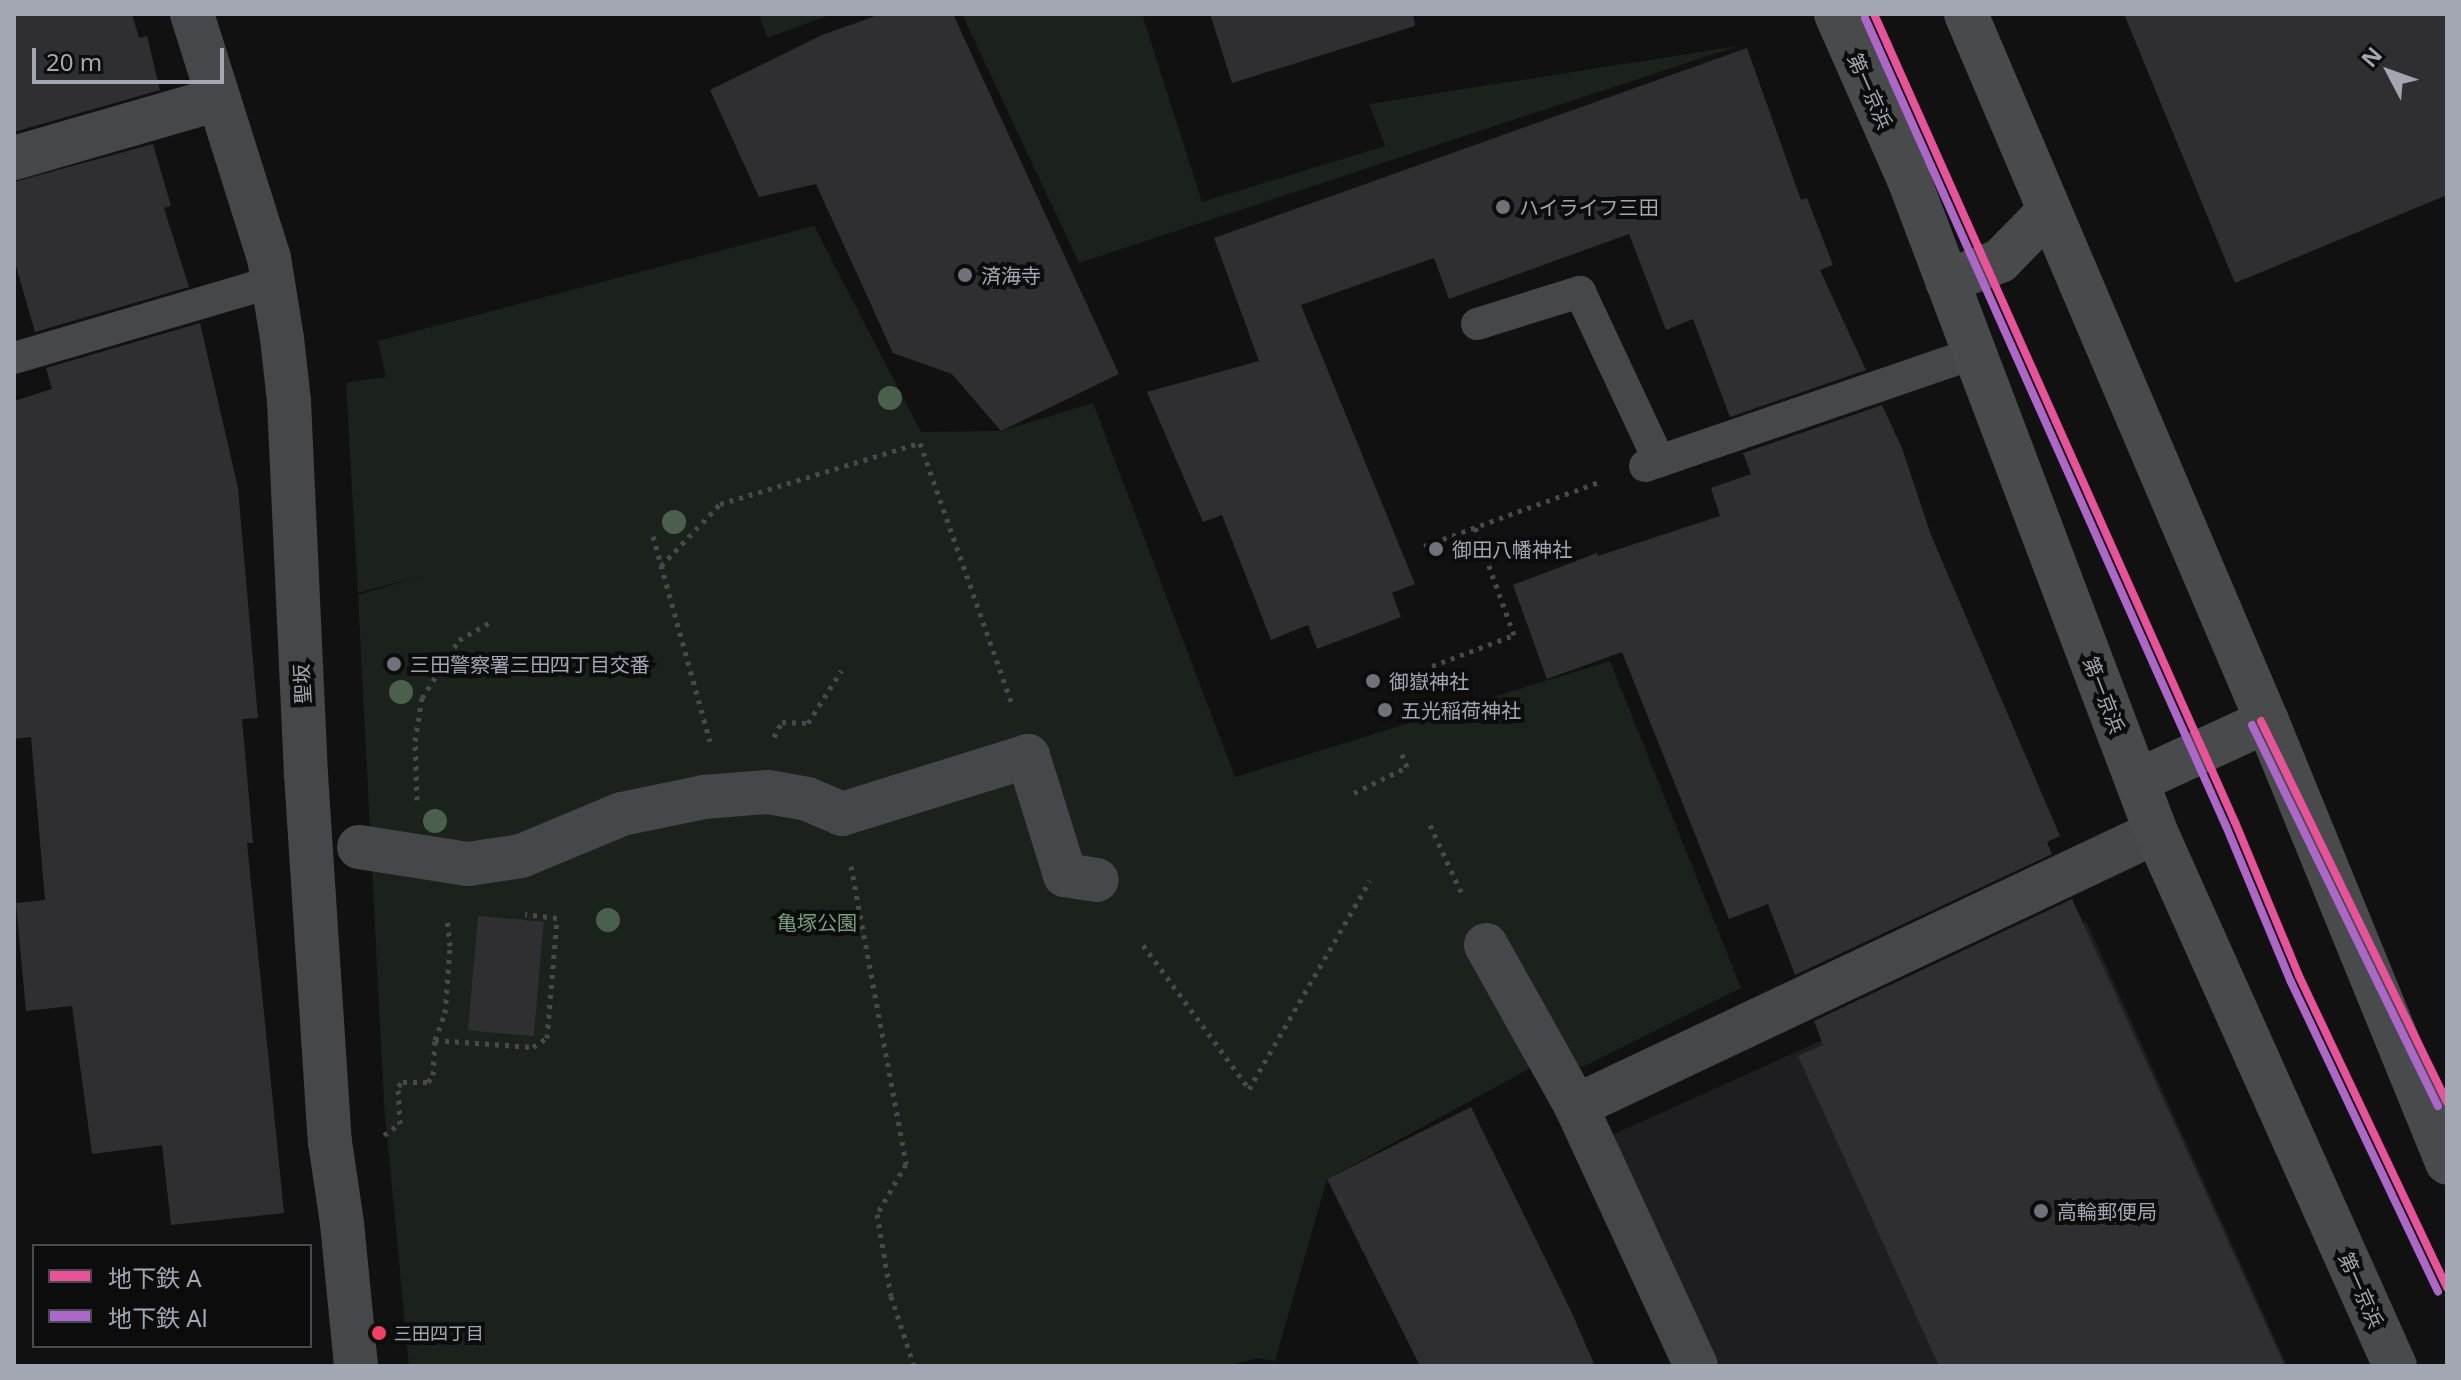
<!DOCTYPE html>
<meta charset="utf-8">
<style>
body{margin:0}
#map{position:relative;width:2461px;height:1380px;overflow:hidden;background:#111112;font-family:"Noto Sans","Noto Sans JP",sans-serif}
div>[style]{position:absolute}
.built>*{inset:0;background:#1e1e20}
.green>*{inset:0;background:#1b221c}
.building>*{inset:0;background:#2f2f31;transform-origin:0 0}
.path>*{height:5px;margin-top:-2.5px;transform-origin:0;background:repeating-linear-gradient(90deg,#47494c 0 4px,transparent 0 10px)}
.service>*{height:32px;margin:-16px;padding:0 16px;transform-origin:16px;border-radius:16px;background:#46474a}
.pedestrian>*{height:44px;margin:-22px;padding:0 22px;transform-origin:22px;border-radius:22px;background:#46474a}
.minor>*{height:44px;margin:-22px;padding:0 22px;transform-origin:22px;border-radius:22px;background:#46474a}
.tertiary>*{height:44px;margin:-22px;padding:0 22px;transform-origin:22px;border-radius:22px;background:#46474a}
.trunk>*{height:44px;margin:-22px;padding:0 22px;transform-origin:22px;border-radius:22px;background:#484a4c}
.metro-1>*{height:8px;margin:-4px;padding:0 4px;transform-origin:4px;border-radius:4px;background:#e85298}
.metro-2>*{height:8px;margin:-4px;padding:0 4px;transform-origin:4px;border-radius:4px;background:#ac68c9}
.trees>*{width:24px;height:24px;margin:-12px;border-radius:50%;background:#4a5f4c}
.dots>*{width:22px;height:22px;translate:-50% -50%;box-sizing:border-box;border:4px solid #0c0c0d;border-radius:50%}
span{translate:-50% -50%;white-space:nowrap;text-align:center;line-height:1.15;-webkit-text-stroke:8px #0c0c0d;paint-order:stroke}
.bus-label{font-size:18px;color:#a2a7b3}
.left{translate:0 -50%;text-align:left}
.street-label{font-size:20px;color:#a2a7b3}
.poi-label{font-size:20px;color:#a2a7b3}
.park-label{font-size:20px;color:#799e7b}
.frame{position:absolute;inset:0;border:16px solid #a2a7b3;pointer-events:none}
.legend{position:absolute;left:32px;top:1244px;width:280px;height:104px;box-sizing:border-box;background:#0c0c0d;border:2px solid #484a4f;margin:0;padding:10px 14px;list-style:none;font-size:24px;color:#a2a7b3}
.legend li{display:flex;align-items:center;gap:16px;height:40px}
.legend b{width:40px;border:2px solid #484a4f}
.north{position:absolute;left:2349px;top:32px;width:80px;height:80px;-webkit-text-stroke:6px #0c0c0d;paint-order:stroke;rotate:311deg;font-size:22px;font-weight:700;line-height:32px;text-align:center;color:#a2a7b3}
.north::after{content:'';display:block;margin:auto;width:28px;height:36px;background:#a2a7b3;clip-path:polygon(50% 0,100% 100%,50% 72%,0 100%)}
.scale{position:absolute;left:32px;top:48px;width:192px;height:36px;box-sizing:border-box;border:4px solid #a2a7b3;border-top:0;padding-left:10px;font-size:24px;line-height:28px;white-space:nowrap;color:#a2a7b3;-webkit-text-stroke:6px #0c0c0d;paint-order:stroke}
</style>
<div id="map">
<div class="built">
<div style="clip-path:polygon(2086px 921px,2287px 1366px,1720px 1366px,1610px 1136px)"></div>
</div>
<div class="green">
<div style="clip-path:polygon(759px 14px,833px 14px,767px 38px)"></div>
<div style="clip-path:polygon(962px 14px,1142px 14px,1202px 202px,1385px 146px,1369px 104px,1738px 46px,1079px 263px)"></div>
<div style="clip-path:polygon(814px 226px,921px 432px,1001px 431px,1093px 403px,1235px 777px,1610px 661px,1741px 988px,1583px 1067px,1547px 1059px,1327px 1179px,1275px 1361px,1258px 1358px,1226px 1366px,409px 1366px,384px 1103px,358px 595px,427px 574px,358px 593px,346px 383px,386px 377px,378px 341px)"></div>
</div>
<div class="building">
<div style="clip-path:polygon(14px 14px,132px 14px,139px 38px,147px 36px,160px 90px,14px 132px)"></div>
<div style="clip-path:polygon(881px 14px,953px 14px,1119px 374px,1001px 431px,952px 374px,893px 353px,816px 184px,759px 197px,710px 90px,822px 35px)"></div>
<div style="clip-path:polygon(1210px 14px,1413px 14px,1415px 26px,1232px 83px)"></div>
<div style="clip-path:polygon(2124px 14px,2447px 14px,2447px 195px,2235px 283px)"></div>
<div style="clip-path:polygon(1747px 48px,1801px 200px,1807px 198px,1833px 265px,1820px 270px,1866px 370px,1730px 417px,1693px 319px,1666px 330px,1629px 234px,1449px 299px,1434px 258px,1301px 305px,1415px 584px,1392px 593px,1401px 617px,1317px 649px,1308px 625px,1271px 640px,1222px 515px,1203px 522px,1147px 392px,1259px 361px,1214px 238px)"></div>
<div style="clip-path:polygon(153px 144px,171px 206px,164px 208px,189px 287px,35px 332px,14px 259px,14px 182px)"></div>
<div style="clip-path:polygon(200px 323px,238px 488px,258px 718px,242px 719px,253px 843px,247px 843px,284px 1213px,171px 1225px,162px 1145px,92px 1154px,72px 1006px,26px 1011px,16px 903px,45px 900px,31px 737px,14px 739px,14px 401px,52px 389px,46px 368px)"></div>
<div style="clip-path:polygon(1882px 405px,1902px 448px,1931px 535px,2060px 836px,2047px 842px,2052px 854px,1795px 975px,1768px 904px,1729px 919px,1622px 652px,1547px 679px,1513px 585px,1597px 553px,1598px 556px,1720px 516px,1711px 488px,1751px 474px,1743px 453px)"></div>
<div style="clip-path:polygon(2072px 899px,2285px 1366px,1939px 1366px,1798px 1056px,1823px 1045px,1814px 1021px)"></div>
<div style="left:478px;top:916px;width:66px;height:115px;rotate:5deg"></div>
<div style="clip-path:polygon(1471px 1107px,1571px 1311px,1595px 1366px,1420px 1366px,1327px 1179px)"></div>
</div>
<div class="path">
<div style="left:653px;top:536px;width:213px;rotate:74.5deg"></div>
<div style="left:1424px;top:546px;width:186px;rotate:-20.1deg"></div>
<div style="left:661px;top:566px;width:86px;rotate:-46.4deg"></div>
<div style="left:720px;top:504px;width:209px;rotate:-17deg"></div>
<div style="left:920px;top:443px;width:277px;rotate:70.6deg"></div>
<div style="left:1432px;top:666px;width:88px;rotate:-20.7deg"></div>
<div style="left:1514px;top:635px;width:115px;rotate:-109.9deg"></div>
<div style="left:774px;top:737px;width:17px;rotate:-62deg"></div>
<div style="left:782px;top:722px;width:26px;rotate:2deg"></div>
<div style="left:808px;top:723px;width:62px;rotate:-57.6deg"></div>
<div style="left:1354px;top:793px;width:59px;rotate:-26.1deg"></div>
<div style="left:1407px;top:767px;width:14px;rotate:-111deg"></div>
<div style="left:417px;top:800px;width:59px;rotate:-91.9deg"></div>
<div style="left:415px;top:741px;width:44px;rotate:-80.8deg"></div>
<div style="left:422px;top:698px;width:69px;rotate:-57.5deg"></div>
<div style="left:459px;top:640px;width:40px;rotate:-29.7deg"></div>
<div style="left:1430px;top:825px;width:78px;rotate:65.1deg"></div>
<div style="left:851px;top:866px;width:303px;rotate:79.5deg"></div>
<div style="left:906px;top:1164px;width:58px;rotate:120.1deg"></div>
<div style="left:877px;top:1214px;width:83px;rotate:80.3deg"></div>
<div style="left:891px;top:1296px;width:74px;rotate:71.8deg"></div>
<div style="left:1143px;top:945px;width:179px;rotate:53.6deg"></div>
<div style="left:1249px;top:1089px;width:241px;rotate:-59.9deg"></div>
<div style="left:435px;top:1040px;width:98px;rotate:4.1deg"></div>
<div style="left:533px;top:1047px;width:17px;rotate:-33deg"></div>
<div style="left:547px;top:1038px;width:120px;rotate:-85.2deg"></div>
<div style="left:557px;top:918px;width:32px;rotate:-173deg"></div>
<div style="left:384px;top:1135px;width:19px;rotate:-35deg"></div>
<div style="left:400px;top:1124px;width:38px;rotate:-93deg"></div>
<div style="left:398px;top:1086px;width:6px;rotate:-39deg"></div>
<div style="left:403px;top:1082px;width:25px"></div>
<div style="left:428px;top:1082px;width:9px;rotate:-54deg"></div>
<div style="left:433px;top:1075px;width:35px;rotate:-87deg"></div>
<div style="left:435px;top:1040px;width:29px;rotate:-70deg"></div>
<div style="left:445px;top:1013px;width:67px;rotate:-85.7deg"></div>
<div style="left:450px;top:946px;width:28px;rotate:-96deg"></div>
</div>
<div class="service">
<div style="left:1477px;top:324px;width:108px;rotate:-17.3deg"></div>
<div style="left:1580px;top:292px;width:187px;rotate:64.9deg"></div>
<div style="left:14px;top:358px;width:272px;rotate:-16.4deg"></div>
<div style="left:1645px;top:466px;width:349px;rotate:-18.9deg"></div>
</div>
<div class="pedestrian">
<div style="left:359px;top:847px;width:110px;rotate:8.9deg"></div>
<div style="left:468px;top:864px;width:54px;rotate:-8.6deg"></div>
<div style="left:521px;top:856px;width:109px;rotate:-22.6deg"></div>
<div style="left:622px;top:814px;width:84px;rotate:-11.7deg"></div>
<div style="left:704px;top:797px;width:64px;rotate:-4.5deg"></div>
<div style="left:768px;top:792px;width:40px;rotate:10deg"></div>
<div style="left:807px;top:799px;width:38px;rotate:23deg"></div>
<div style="left:842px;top:814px;width:195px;rotate:-17.3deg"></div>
<div style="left:1028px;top:756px;width:125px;rotate:72.7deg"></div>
<div style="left:1065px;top:875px;width:32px;rotate:9deg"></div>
<div style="left:1486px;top:945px;width:184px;rotate:60.8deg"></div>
</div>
<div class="minor">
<div style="left:14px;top:158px;width:213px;rotate:-16.1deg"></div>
<div style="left:1696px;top:1366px;width:286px;rotate:-114.8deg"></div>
<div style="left:1576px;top:1106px;width:641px;rotate:-25.29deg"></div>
</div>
<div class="tertiary">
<div style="left:192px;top:14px;width:256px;rotate:72.5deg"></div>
<div style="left:269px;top:258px;width:81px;rotate:80.8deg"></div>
<div style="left:282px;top:338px;width:63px;rotate:83.7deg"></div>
<div style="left:289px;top:401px;width:373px;rotate:87.4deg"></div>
<div style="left:306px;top:774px;width:369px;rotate:86.3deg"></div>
<div style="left:330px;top:1142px;width:82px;rotate:81.6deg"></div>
<div style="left:342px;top:1223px;width:144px;rotate:84.4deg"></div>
</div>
<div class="trunk">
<div style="left:1836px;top:14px;width:178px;rotate:66.2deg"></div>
<div style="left:1908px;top:177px;width:700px;rotate:69.26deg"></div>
<div style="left:2156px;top:832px;width:585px;rotate:65.89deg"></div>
<div style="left:1966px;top:14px;width:768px;rotate:66.94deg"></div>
<div style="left:2267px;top:721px;width:477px;rotate:67.8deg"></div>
<div style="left:1947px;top:281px;width:57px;rotate:-20.7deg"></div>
<div style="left:2000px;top:261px;width:70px;rotate:-45.6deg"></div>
<div style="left:2137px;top:781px;width:143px;rotate:-24.8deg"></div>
</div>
<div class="metro-1">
<div style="left:1874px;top:14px;width:885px;rotate:65.93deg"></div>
<div style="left:2235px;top:822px;width:167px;rotate:67.4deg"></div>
<div style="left:2299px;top:976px;width:345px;rotate:64.6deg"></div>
<div style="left:2261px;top:721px;width:424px;rotate:64deg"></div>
</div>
<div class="metro-2">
<div style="left:1865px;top:18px;width:885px;rotate:65.93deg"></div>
<div style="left:2226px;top:826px;width:167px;rotate:67.4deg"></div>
<div style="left:2290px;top:980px;width:345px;rotate:64.6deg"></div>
<div style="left:2252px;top:725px;width:424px;rotate:64deg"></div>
</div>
<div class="trees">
<div style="left:890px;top:398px"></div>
<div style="left:674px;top:522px"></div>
<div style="left:401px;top:692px"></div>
<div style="left:435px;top:821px"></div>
<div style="left:608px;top:920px"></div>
</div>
<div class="dots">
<div style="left:1503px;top:207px;background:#6f727b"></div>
<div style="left:965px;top:275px;background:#6f727b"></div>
<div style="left:1436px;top:549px;background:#6f727b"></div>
<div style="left:394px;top:664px;background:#6f727b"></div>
<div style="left:1373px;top:681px;background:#6f727b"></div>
<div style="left:1385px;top:710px;background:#6f727b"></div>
<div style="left:2041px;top:1211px;background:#6f727b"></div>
<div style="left:379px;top:1333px;background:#f24062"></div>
</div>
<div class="bus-label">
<span class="left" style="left:394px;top:1333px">三田四丁目</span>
</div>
<div class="street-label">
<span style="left:1870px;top:91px;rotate:66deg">第一京浜</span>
<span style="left:302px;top:684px;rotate:-93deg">聖坂</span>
<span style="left:2104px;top:695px;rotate:69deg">第一京浜</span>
<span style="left:2361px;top:1290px;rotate:66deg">第一京浜</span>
</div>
<div class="poi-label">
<span class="left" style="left:1519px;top:207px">ハイライフ三田</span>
<span class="left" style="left:981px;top:275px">済海寺</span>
<span class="left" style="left:1452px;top:549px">御田八幡神社</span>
<span class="left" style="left:410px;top:664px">三田警察署三田四丁目交番</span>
<span class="left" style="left:1389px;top:681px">御嶽神社</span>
<span class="left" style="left:1401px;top:710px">五光稲荷神社</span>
<span class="left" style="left:2057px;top:1211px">高輪郵便局</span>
</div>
<div class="park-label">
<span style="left:817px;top:922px">亀塚公園</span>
</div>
<div class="frame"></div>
<ul class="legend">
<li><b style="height:10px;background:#e85298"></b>地下鉄 A</li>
<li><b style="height:10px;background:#ac68c9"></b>地下鉄 Al</li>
</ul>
<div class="north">N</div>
<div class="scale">20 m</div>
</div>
